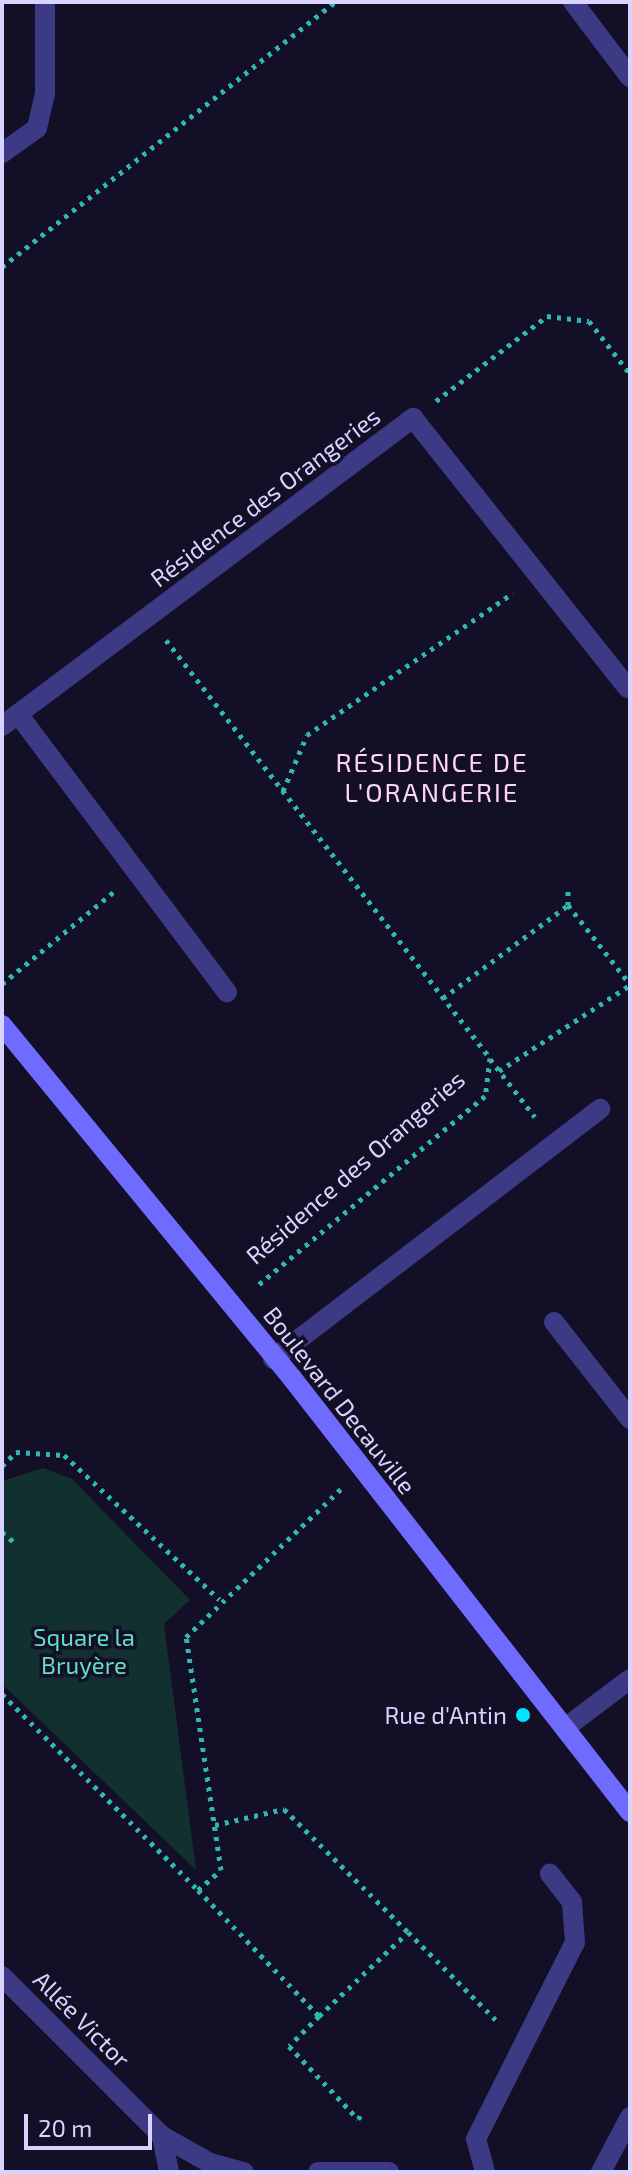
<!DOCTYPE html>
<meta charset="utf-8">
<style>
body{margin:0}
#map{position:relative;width:632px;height:2174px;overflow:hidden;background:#130f26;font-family:"Exo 2",sans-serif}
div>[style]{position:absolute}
.green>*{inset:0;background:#12302f}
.path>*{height:5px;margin-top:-2.5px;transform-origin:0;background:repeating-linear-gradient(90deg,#2fb8b0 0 4px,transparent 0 10px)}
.lane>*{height:20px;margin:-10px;padding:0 10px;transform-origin:10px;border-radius:10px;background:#3d3a85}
.street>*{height:20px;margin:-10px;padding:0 10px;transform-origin:10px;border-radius:10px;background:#3d3a85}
.secondary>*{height:20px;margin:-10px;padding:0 10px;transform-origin:10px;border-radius:10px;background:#6f6bff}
.dots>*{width:22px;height:22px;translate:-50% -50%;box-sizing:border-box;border:4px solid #130f26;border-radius:50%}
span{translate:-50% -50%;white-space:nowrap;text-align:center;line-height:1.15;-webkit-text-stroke:7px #130f26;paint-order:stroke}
.street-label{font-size:24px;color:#d9d4ff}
.park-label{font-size:24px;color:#5fe0c0}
.poi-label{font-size:24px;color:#d9d4ff}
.right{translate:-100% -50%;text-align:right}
.neighbourhood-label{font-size:26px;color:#ffd6f0;letter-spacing:2px}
.frame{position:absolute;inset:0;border:4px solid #d9d4ff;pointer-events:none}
.scale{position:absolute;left:24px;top:2114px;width:128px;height:36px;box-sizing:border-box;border:4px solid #d9d4ff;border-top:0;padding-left:10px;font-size:24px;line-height:28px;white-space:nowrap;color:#d9d4ff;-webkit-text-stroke:6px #130f26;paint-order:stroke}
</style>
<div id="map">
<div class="green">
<div style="clip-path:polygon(43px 1468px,72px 1479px,190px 1600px,164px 1624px,196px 1870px,2px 1684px,2px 1481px)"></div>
</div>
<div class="path">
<div style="left:2px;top:267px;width:426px;rotate:-38.5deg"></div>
<div style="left:436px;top:401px;width:140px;rotate:-37.4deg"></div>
<div style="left:547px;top:316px;width:42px;rotate:6.8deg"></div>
<div style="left:589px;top:321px;width:67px;rotate:52.3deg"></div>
<div style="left:166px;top:640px;width:529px;rotate:52.22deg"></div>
<div style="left:490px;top:1058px;width:38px;rotate:97deg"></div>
<div style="left:485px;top:1096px;width:298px;rotate:140.2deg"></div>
<div style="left:283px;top:791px;width:61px;rotate:-66.8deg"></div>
<div style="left:307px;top:735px;width:250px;rotate:-34.6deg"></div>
<div style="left:568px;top:905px;width:100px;rotate:51.9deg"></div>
<div style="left:2px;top:984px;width:146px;rotate:-39.5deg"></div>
<div style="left:443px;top:998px;width:156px;rotate:-36.6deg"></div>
<div style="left:568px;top:905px;width:16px;rotate:-90deg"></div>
<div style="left:490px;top:1059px;width:73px;rotate:52.2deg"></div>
<div style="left:499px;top:1071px;width:157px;rotate:-33.3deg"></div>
<div style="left:2px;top:1466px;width:20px;rotate:-45deg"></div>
<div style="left:16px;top:1452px;width:48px;rotate:3.6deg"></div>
<div style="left:64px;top:1455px;width:212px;rotate:42.9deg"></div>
<div style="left:2px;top:1532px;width:17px;rotate:40deg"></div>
<div style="left:2px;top:1694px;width:277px;rotate:45deg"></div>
<div style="left:198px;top:1890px;width:30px;rotate:-41deg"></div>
<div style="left:221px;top:1870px;width:236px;rotate:-98.5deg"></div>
<div style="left:186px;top:1637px;width:214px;rotate:-43.7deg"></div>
<div style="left:215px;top:1825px;width:71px;rotate:-13.1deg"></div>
<div style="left:284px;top:1809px;width:175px;rotate:44.8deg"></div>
<div style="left:198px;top:1890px;width:175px;rotate:46.2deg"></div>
<div style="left:319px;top:2016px;width:122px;rotate:-43.3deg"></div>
<div style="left:408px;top:1932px;width:130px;rotate:45deg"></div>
<div style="left:319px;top:2016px;width:42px;rotate:135deg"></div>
<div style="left:289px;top:2046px;width:100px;rotate:46.6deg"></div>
<div style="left:358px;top:2119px;width:6px;rotate:-51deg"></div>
</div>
<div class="lane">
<div style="left:2px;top:153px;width:43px;rotate:-35.5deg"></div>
<div style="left:37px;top:128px;width:35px;rotate:-77deg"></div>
<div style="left:45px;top:94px;width:92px;rotate:-90deg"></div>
<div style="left:485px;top:2172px;width:34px;rotate:-105deg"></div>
<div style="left:476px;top:2139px;width:220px;rotate:-63.3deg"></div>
<div style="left:575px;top:1942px;width:40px;rotate:-94.3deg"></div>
<div style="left:572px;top:1902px;width:36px;rotate:-128deg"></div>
</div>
<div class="street">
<div style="left:573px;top:2px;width:94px;rotate:52.8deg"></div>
<div style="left:18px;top:714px;width:348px;rotate:53.1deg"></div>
<div style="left:2px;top:726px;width:514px;rotate:-36.85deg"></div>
<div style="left:413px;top:418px;width:345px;rotate:51.5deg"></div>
<div style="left:554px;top:1322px;width:123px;rotate:51.9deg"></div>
<div style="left:273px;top:1359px;width:412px;rotate:-37.4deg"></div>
<div style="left:565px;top:1728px;width:81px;rotate:-37deg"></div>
<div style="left:2px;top:1976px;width:226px;rotate:45deg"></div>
<div style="left:162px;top:2136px;width:55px;rotate:29.4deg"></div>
<div style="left:210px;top:2163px;width:35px;rotate:15deg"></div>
<div style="left:162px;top:2136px;width:37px;rotate:79deg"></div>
<div style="left:318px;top:2172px;width:71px"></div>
<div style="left:601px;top:2172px;width:62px;rotate:-62.2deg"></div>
</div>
<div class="secondary">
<div style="left:2px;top:1025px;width:457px;rotate:50.6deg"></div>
<div style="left:292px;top:1378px;width:550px;rotate:52.09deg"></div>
</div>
<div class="dots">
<div style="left:523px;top:1715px;background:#00e5ff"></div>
</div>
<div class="street-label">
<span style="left:265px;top:497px;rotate:-37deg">Résidence des Orangeries</span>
<span style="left:355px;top:1167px;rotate:-41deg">Résidence des Orangeries</span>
<span style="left:340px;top:1400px;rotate:52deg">Boulevard Decauville</span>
<span style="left:82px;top:2019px;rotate:45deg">Allée Victor</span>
</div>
<div class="park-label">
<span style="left:84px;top:1651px">Square la<br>Bruyère</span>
</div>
<div class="poi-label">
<span class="right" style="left:507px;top:1715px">Rue d'Antin</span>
</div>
<div class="neighbourhood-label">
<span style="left:432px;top:777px">RÉSIDENCE DE<br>L'ORANGERIE</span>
</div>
<div class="frame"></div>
<div class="scale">20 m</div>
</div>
